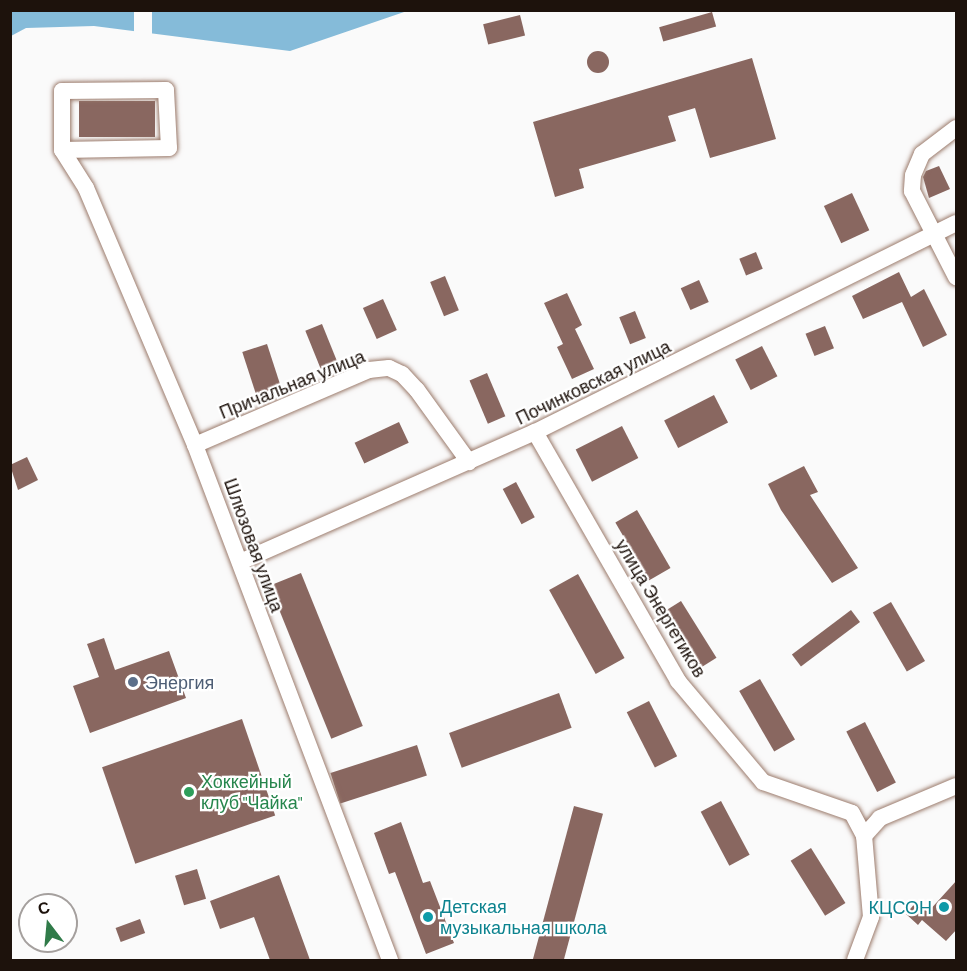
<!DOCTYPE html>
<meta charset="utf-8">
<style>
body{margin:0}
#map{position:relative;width:967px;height:971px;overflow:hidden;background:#fafafa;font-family:Barlow,sans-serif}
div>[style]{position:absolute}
.water>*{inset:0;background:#85bbd9}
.pier>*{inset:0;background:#fafafa;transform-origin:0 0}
.building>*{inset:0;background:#896760;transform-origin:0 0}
.round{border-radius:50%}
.roads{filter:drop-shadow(0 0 2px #9c7c6d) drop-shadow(0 0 2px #9c7c6d)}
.minor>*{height:16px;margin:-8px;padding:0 8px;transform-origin:8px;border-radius:8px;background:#fff}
.dots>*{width:16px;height:16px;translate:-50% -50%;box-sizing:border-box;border:3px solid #fff;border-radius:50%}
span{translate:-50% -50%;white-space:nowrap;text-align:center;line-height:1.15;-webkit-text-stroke:4.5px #fff;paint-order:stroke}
.street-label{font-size:18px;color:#1d120c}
.service-label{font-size:18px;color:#4e5e75}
.left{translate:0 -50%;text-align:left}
.leisure-label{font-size:18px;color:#27864d}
.culture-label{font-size:18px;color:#0d838f}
.right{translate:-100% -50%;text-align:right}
.frame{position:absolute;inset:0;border:12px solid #1d120c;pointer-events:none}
.north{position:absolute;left:18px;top:893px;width:60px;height:60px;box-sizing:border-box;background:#fff;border:2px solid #a5a09e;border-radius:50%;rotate:344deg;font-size:16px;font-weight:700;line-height:24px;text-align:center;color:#1d120c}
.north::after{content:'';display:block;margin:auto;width:21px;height:27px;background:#307b49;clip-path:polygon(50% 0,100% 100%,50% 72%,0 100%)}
</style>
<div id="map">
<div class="water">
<div style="clip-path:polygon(11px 11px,407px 11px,290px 51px,94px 26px,26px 28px,11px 36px)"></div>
</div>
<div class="pier">
<div style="left:134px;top:11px;width:18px;height:25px"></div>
</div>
<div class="building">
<div style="left:712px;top:12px;width:15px;height:55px;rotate:74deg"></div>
<div style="left:520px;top:15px;width:21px;height:38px;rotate:76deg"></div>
<div class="round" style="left:587px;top:51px;width:22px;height:22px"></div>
<div style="clip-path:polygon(752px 58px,776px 139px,710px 158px,695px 108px,668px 116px,676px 141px,579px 169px,584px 188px,555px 197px,533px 122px)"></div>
<div style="left:155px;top:101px;width:36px;height:76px;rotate:90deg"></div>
<div style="clip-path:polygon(939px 166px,950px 189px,929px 198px,923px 177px,926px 171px)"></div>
<div style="left:852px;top:193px;width:41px;height:31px;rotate:65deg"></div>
<div style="left:756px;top:252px;width:18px;height:18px;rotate:68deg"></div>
<div style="clip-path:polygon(899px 272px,911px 297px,924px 289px,947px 335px,923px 347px,902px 302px,863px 319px,852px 296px)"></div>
<div style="left:445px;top:276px;width:37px;height:16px;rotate:68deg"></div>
<div style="left:699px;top:280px;width:24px;height:20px;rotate:66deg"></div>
<div style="clip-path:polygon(567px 293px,582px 325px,575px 329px,594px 369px,572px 379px,557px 347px,563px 344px,544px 303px)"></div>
<div style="left:383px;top:299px;width:34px;height:22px;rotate:66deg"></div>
<div style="left:635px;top:311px;width:29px;height:17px;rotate:68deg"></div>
<div style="left:322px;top:324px;width:41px;height:18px;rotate:68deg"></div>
<div style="left:825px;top:326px;width:24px;height:21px;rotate:68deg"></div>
<div style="left:267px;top:344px;width:47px;height:26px;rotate:72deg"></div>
<div style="left:762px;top:346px;width:34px;height:30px;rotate:63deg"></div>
<div style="left:487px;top:373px;width:47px;height:19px;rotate:67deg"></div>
<div style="left:714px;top:395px;width:31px;height:56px;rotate:63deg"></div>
<div style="left:399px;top:422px;width:23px;height:49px;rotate:65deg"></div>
<div style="left:622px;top:426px;width:36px;height:52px;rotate:63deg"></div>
<div style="clip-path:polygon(27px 457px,38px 480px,18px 490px,10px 465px)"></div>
<div style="clip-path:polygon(804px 466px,818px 492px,810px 495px,858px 568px,832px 583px,781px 510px,768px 484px)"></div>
<div style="left:516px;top:482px;width:40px;height:15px;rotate:62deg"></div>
<div style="left:637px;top:510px;width:67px;height:25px;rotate:60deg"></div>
<div style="left:301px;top:573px;width:165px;height:34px;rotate:68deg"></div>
<div style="left:578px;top:574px;width:96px;height:33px;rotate:61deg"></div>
<div style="left:681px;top:601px;width:67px;height:23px;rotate:58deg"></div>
<div style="left:891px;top:602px;width:68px;height:21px;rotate:60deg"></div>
<div style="left:851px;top:610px;width:15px;height:74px;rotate:53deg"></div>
<div style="clip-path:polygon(104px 638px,115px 670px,169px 651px,186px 698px,90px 733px,73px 686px,99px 677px,87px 644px)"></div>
<div style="left:760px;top:679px;width:70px;height:24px;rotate:60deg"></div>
<div style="left:559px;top:693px;width:37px;height:117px;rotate:70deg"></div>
<div style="left:649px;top:701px;width:62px;height:25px;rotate:63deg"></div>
<div style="left:242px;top:719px;width:102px;height:148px;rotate:71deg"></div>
<div style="left:865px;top:722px;width:68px;height:21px;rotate:63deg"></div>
<div style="left:417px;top:745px;width:32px;height:91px;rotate:72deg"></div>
<div style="left:721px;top:801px;width:61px;height:23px;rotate:62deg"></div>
<div style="left:574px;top:806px;width:30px;height:160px;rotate:15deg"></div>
<div style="clip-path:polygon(401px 822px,423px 883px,430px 881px,454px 943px,426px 954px,395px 872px,389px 874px,374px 833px)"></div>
<div style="left:811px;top:848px;width:65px;height:24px;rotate:58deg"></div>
<div style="left:197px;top:869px;width:31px;height:23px;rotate:73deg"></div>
<div style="clip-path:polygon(279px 875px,310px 960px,270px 960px,254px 917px,220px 929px,210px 901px)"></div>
<div style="clip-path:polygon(957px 880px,957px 929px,946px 941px,922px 920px,918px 925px,906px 914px,916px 902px,928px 912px)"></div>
<div style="left:140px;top:919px;width:15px;height:26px;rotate:70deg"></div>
</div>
<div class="roads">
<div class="minor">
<div style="left:956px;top:128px;width:43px;rotate:142.6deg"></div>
<div style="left:922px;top:154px;width:23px;rotate:113deg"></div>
<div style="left:913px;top:175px;width:16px;rotate:94deg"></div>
<div style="left:912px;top:191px;width:97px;rotate:62.9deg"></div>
<div style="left:62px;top:150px;width:107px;rotate:-1.1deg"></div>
<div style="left:169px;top:148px;width:58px;rotate:-93deg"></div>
<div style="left:166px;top:90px;width:104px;rotate:179.4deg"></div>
<div style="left:62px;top:91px;width:59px;rotate:90deg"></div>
<div style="left:62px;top:150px;width:45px;rotate:57.7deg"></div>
<div style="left:86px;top:188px;width:279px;rotate:67deg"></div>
<div style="left:195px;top:445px;width:551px;rotate:69.26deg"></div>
<div style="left:535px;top:432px;width:287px;rotate:60.1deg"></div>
<div style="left:678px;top:681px;width:132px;rotate:49.9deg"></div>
<div style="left:763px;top:782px;width:94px;rotate:19.2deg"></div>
<div style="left:852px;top:813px;width:26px;rotate:62deg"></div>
<div style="left:195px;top:445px;width:189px;rotate:-23.3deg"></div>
<div style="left:369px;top:370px;width:20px;rotate:-6deg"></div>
<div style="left:389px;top:368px;width:14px;rotate:25deg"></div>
<div style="left:402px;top:374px;width:22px;rotate:47deg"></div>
<div style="left:417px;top:390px;width:89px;rotate:54.2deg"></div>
<div style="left:240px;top:562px;width:322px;rotate:-23.8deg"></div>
<div style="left:535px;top:432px;width:470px;rotate:-26.4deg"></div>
<div style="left:855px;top:960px;width:46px;rotate:-69.6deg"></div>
<div style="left:871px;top:917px;width:81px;rotate:-94.9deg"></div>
<div style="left:864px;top:836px;width:24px;rotate:-48deg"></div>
<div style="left:880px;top:818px;width:82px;rotate:-22.8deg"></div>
</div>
</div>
<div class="dots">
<div style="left:133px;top:682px;background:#5c6f8a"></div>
<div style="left:189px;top:792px;background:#2e9e5b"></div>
<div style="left:944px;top:907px;background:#0f9aa8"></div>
<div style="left:428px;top:917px;background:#0f9aa8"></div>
</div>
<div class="street-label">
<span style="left:593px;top:382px;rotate:-26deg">Починковская улица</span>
<span style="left:292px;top:384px;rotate:-22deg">Причальная улица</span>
<span style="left:254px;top:545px;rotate:70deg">Шлюзовая улица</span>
<span style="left:661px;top:608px;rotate:59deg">улица Энергетиков</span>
</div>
<div class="service-label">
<span class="left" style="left:145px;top:682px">Энергия</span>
</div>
<div class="leisure-label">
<span class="left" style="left:201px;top:792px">Хоккейный<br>клуб "Чайка"</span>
</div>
<div class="culture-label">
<span class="left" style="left:440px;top:917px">Детская<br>музыкальная школа</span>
<span class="right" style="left:932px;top:907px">КЦСОН</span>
</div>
<div class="frame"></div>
<div class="north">С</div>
</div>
